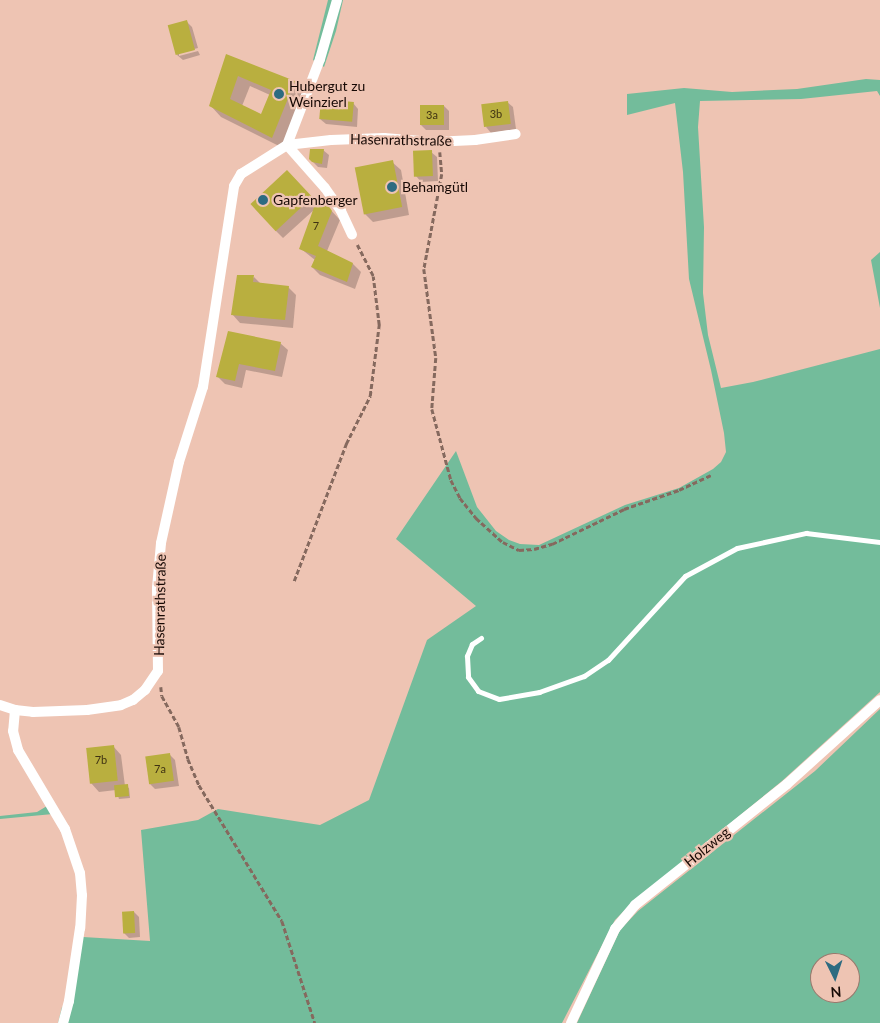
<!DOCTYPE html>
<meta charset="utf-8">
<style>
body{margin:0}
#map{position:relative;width:880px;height:1023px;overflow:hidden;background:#eec4b3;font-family:Lato,sans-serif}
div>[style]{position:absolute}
.green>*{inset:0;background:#73bc9b}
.shadow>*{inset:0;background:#0003}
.building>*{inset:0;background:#b9af3f;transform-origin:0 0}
.path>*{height:2.5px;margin-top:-1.25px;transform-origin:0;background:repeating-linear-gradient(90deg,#85695e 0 5px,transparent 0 7.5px)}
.lane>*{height:5px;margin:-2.5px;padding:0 2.5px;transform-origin:2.5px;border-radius:2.5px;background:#fff}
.street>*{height:10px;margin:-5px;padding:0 5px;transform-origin:5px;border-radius:5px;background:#fff}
.dots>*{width:14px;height:14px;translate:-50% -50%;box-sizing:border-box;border:2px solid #eec4b3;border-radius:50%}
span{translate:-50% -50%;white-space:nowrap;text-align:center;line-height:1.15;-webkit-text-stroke:4.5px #eec4b3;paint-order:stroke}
.number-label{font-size:11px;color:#3f3213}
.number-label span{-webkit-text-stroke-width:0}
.poi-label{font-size:14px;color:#160804}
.left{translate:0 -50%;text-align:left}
.street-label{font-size:14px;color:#160804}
.north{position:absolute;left:810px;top:953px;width:50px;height:50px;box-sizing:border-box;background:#eec4b3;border:1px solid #98796d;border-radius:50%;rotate:176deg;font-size:14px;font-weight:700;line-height:20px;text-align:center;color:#160804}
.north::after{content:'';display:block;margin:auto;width:18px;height:22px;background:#2d6b81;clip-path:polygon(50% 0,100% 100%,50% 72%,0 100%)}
</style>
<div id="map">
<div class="green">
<div style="clip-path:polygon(328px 0,343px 0,336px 31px,324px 67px,313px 60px)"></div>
<div style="clip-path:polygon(866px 79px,880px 80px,880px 96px,877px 91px,801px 99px,700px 101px,698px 127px,704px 227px,703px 293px,708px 335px,721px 388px,753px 382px,880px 349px,880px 692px,782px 781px,631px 904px,615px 920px,562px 1023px,58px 1023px,62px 1007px,72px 1005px,83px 937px,150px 941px,141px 830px,198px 820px,218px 809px,320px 825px,369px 800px,427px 640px,476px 606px,396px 539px,456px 451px,477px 507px,496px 531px,509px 540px,520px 544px,539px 545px,625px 505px,679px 488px,713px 469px,721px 462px,726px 452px,724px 433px,711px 370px,689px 279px,683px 172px,675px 103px,627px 115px,627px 94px,684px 88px,732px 92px,797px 89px)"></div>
<div style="clip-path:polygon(880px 252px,880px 308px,871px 260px)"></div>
<div style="clip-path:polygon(evenodd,880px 709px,880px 1023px,577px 1023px,620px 930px,638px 911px,815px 771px,880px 709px,820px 963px,850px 963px,850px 993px,820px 993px,820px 963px)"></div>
<div style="clip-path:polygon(47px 806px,53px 814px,0 819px,0 816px,37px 812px)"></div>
</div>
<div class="shadow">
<div style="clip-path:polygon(187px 22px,192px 27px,198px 48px,179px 53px,179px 56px,198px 51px,200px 55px,183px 60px,177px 55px)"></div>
<div style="clip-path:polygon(evenodd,227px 55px,294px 82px,305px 93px,283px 148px,221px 117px,210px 105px,227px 55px,250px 86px,270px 95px,262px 115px,242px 106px,250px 86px)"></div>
<div style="clip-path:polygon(507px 102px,513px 107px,516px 129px,491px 133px,486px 127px)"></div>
<div style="clip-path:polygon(353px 103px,358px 109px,357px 127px,326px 124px,320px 119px)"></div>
<div style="clip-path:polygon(444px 106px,449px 111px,449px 130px,426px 130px,421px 125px)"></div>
<div style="clip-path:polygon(323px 150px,329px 155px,327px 168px,318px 167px,310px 159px)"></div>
<div style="clip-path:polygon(431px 152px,437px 157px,438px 181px,421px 182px,416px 176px)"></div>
<div style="clip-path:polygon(392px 162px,401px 170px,409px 215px,373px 222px,365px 214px)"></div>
<div style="clip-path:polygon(295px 179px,317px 203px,327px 206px,340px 220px,327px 251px,353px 264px,361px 272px,355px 289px,320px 275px,312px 267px,315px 260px,300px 248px,315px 209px,283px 238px,275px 230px)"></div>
<div style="clip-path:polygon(254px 277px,261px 284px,288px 287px,296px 295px,293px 328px,240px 323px,232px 314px)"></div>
<div style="clip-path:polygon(229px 332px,280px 343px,288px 350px,282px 377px,246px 370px,242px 388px,225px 384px,218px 377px)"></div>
<div style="clip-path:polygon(113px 746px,121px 755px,125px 786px,129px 788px,130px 798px,119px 799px,116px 790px,99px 792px,91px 783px)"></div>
<div style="clip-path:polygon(170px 755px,175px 760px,179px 786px,155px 789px,150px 784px)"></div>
<div style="clip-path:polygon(134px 912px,139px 917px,140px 937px,129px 938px,124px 933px)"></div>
</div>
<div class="building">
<div style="left:187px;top:20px;width:31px;height:20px;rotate:75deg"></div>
<div style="clip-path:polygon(evenodd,226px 54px,295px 81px,272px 138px,209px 106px,226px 54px,238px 76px,271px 90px,261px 114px,230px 99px,238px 76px)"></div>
<div style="left:321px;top:99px;width:33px;height:20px;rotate:5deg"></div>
<div style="left:508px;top:101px;width:23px;height:27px;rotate:83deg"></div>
<div style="left:420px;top:105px;width:24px;height:20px"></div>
<div style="clip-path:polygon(310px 149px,324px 149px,322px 164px,312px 162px,309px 159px)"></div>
<div style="left:432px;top:150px;width:26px;height:19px;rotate:88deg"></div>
<div style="left:393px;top:160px;width:48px;height:39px;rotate:79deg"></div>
<div style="left:287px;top:170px;width:37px;height:50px;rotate:47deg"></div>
<div style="clip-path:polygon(317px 199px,328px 205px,332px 211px,318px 246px,353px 263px,347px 282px,311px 267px,316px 256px,299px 249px)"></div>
<div style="clip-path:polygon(237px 275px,254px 275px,253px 282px,289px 286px,285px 320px,231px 315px)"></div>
<div style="clip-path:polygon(228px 331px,281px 342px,275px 371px,239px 364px,235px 381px,216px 377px)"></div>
<div style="left:114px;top:745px;width:36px;height:28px;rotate:84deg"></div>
<div style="left:170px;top:753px;width:28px;height:25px;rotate:82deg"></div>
<div style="left:128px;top:784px;width:12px;height:14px;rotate:85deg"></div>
<div style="left:134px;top:911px;width:22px;height:12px;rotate:87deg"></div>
</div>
<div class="path">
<div style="left:440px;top:152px;width:22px;rotate:85deg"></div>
<div style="left:442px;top:174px;width:97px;rotate:100.7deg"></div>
<div style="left:424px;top:269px;width:90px;rotate:82.3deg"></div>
<div style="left:436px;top:358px;width:51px;rotate:94.5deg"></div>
<div style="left:432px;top:409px;width:73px;rotate:75deg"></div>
<div style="left:451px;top:480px;width:20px;rotate:63deg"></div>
<div style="left:460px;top:498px;width:26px;rotate:51deg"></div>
<div style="left:476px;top:518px;width:36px;rotate:42deg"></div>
<div style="left:503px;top:542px;width:18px;rotate:27deg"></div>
<div style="left:519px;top:550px;width:15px;rotate:-4deg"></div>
<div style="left:534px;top:549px;width:19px;rotate:-16deg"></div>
<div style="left:552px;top:544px;width:80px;rotate:-25.9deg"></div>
<div style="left:624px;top:509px;width:58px;rotate:-19.1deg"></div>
<div style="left:679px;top:490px;width:35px;rotate:-25deg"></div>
<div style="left:294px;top:581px;width:147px;rotate:-69.2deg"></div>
<div style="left:346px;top:444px;width:54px;rotate:-63.4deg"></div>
<div style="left:370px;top:396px;width:72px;rotate:-82.8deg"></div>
<div style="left:379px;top:325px;width:49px;rotate:-97deg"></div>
<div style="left:373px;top:276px;width:35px;rotate:-117deg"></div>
<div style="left:161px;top:687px;width:9px;rotate:84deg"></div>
<div style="left:162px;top:696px;width:35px;rotate:61deg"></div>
<div style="left:179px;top:727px;width:33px;rotate:74deg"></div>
<div style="left:188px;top:759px;width:28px;rotate:67deg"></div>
<div style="left:199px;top:785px;width:159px;rotate:58.6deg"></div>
<div style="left:282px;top:921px;width:107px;rotate:72.1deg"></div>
</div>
<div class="lane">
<div style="left:481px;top:638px;width:11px;rotate:146deg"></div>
<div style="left:472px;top:644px;width:13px;rotate:113deg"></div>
<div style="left:467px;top:656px;width:21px;rotate:87deg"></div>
<div style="left:468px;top:677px;width:17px;rotate:54deg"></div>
<div style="left:478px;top:691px;width:22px;rotate:21deg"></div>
<div style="left:499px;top:699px;width:41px;rotate:-9.9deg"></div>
<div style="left:539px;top:692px;width:48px;rotate:-19.6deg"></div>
<div style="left:584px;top:676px;width:29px;rotate:-34deg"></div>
<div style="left:608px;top:660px;width:114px;rotate:-47.5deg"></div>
<div style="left:685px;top:576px;width:59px;rotate:-28.3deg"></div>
<div style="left:737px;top:548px;width:71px;rotate:-12.3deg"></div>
<div style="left:806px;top:533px;width:75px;rotate:6.9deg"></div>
</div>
<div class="street">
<div style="left:287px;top:145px;width:44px;rotate:-6.5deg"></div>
<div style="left:331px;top:140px;width:53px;rotate:-2.2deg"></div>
<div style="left:384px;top:138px;width:49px;rotate:4.7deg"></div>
<div style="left:433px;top:142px;width:42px;rotate:-2.7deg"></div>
<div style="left:475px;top:140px;width:41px;rotate:-8.3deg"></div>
<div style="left:287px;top:145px;width:57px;rotate:48.5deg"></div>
<div style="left:325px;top:188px;width:28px;rotate:55deg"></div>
<div style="left:341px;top:211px;width:26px;rotate:65deg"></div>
<div style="left:0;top:705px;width:16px;rotate:18deg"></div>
<div style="left:15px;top:710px;width:18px;rotate:6deg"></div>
<div style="left:33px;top:712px;width:54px;rotate:-2.1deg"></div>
<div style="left:87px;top:710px;width:34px;rotate:-8deg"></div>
<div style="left:121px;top:705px;width:13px;rotate:-23deg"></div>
<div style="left:133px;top:700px;width:16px;rotate:-40deg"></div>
<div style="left:145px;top:690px;width:23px;rotate:-56deg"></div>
<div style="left:158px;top:671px;width:83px;rotate:-90.7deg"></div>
<div style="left:157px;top:588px;width:45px;rotate:-84.9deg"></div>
<div style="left:161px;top:543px;width:83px;rotate:-77.5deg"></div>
<div style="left:179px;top:462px;width:79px;rotate:-72.3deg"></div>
<div style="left:203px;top:387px;width:203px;rotate:-81.2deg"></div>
<div style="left:234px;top:186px;width:14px;rotate:-60deg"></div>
<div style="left:241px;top:174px;width:54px;rotate:-32.2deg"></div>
<div style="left:287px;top:145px;width:92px;rotate:-69deg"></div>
<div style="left:320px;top:59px;width:61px;rotate:-73.9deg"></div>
<div style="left:15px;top:710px;width:21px;rotate:95deg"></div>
<div style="left:13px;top:731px;width:20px;rotate:75deg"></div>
<div style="left:18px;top:750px;width:92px;rotate:59.3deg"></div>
<div style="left:65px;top:829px;width:46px;rotate:71.2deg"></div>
<div style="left:80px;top:873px;width:22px;rotate:85deg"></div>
<div style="left:82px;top:895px;width:33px;rotate:93deg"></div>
<div style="left:80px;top:928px;width:74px;rotate:98.6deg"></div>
<div style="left:69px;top:1001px;width:23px;rotate:105deg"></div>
<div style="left:571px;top:1023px;width:104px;rotate:-64.9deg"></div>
<div style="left:615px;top:929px;width:31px;rotate:-50deg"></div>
<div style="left:635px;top:905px;width:194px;rotate:-38.5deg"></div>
<div style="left:787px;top:784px;width:125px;rotate:-42.1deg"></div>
</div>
<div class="dots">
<div style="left:279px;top:94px;background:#2d6b81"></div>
<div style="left:392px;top:187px;background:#2d6b81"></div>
<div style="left:263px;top:200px;background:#2d6b81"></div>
</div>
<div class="number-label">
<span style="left:496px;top:114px">3b</span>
<span style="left:432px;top:115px">3a</span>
<span style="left:316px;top:226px">7</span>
<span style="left:101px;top:760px">7b</span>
<span style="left:160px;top:769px">7a</span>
</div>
<div class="poi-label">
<span class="left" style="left:289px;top:94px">Hubergut zu<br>Weinzierl</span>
<span class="left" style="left:402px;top:187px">Behamgütl</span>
<span class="left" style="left:273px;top:200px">Gapfenberger</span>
</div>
<div class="street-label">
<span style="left:401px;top:140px;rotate:1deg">Hasenrathstraße</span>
<span style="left:160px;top:605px;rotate:-89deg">Hasenrathstraße</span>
<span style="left:707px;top:847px;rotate:-39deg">Holzweg</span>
</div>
<div class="north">N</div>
</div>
